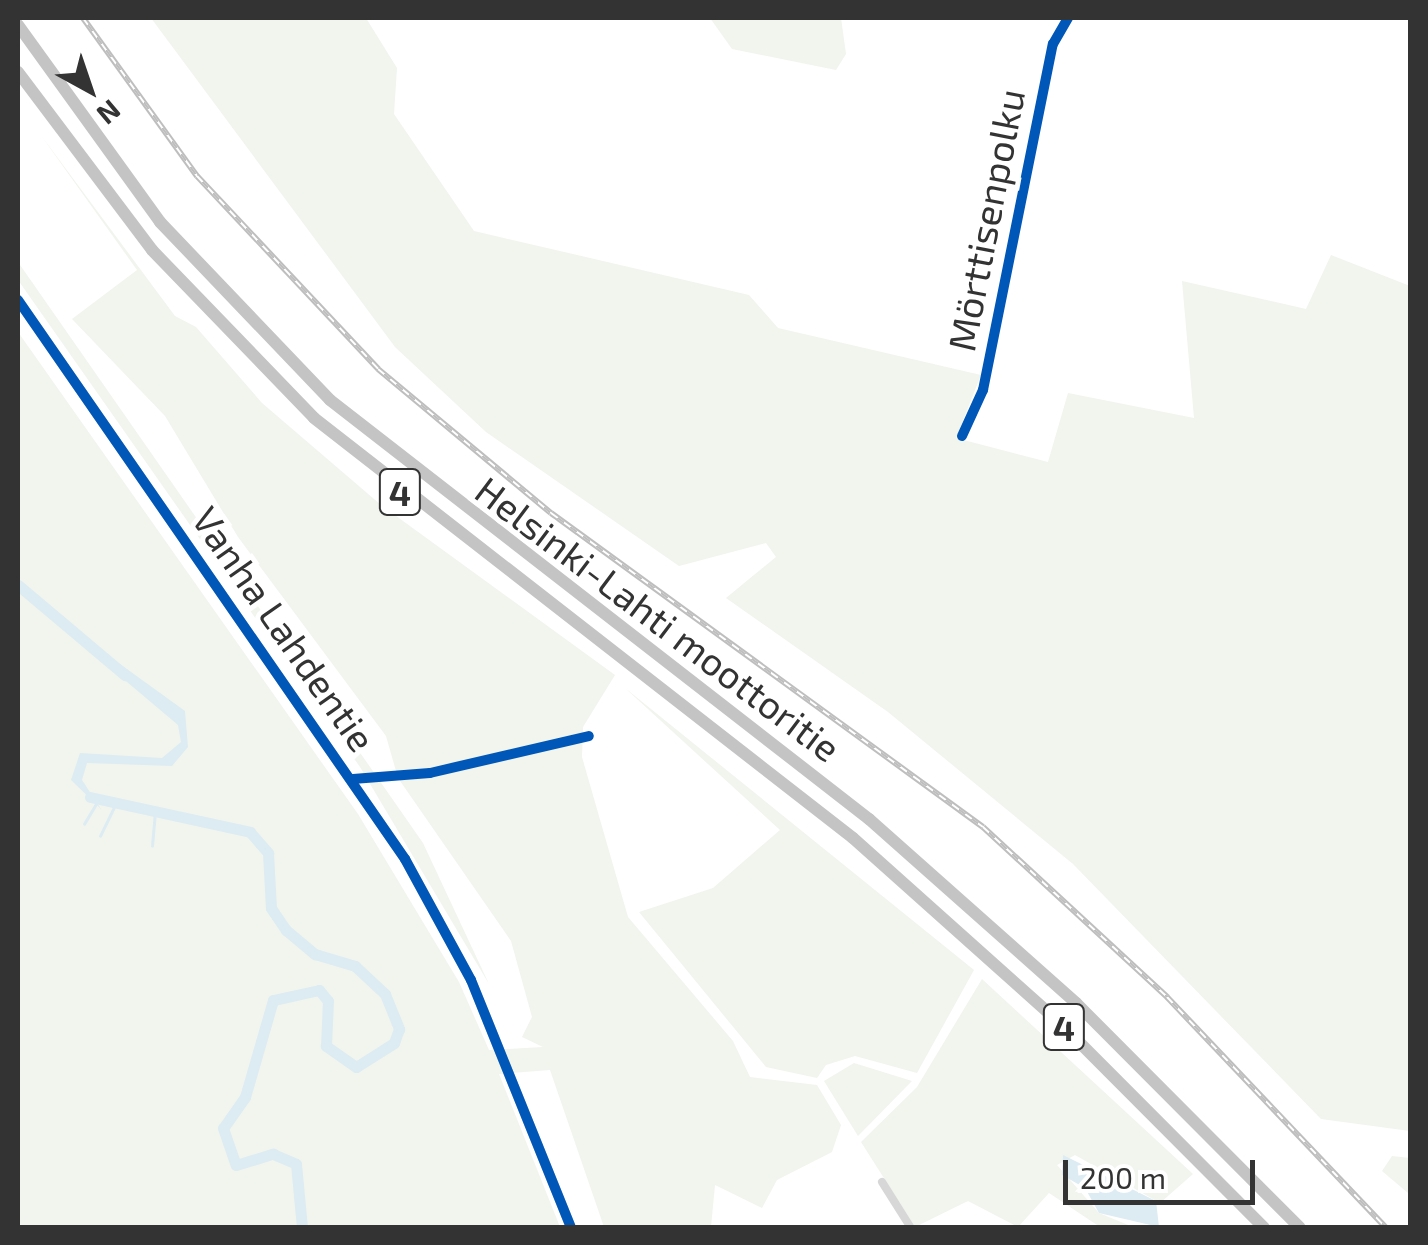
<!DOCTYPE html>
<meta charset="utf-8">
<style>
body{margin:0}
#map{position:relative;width:1428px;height:1245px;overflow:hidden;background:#fff;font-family:"Exo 2",sans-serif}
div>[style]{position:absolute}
.green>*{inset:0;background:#f1f5ed}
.water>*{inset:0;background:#ddebf3}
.stream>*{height:2.5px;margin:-1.25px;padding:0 1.25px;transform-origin:1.25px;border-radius:1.25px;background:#ddebf3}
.river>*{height:11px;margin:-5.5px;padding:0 5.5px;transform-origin:5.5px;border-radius:5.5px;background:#ddebf3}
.minor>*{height:8px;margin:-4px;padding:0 4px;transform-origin:4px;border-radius:4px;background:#d7d7d7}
.secondary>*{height:10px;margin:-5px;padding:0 5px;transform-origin:5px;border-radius:5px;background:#d0d0d0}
.motorway>*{height:12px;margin:-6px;padding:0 6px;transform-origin:6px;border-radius:6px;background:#c4c4c4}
.rail>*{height:6px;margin-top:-3px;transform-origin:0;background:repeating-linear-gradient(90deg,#fff 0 8px,#bebebe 0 16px);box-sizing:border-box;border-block:2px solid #bebebe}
.cycleway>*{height:10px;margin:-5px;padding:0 5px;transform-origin:5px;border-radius:5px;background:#0057b8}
span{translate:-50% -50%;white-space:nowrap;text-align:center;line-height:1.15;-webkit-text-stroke:10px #fff;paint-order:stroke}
.shield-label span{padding:2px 8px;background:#fff;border:2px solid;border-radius:8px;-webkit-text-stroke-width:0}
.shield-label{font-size:35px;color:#333;font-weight:700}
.street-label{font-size:38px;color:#333}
.frame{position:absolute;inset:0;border:20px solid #333;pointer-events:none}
.north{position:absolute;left:40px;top:40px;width:100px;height:100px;-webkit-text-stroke:8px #fff;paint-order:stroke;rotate:140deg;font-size:28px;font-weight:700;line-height:40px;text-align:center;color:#333}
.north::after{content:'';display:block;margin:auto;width:35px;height:45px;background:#333;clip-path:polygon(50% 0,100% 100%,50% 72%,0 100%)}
.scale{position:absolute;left:1063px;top:1160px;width:192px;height:45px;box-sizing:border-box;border:5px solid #333;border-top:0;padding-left:12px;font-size:30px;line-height:35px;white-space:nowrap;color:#333;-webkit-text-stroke:8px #fff;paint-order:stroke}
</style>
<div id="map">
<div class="green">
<div style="clip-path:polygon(151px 18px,366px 18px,397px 68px,394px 114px,474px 231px,749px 295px,778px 328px,981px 375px,956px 438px,1048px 462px,1068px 393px,1194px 418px,1182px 281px,1306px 309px,1331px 255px,1410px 286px,1410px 1131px,1321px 1119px,1073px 864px,888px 712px,726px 598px,776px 557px,766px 543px,679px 566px,486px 432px,395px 347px)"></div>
<div style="clip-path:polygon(710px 18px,841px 18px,846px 54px,836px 70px,732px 49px)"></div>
<div style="clip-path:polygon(40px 134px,175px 316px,196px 327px,262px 403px,381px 505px,615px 675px,583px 727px,582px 757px,628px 917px,733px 1041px,750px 1077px,817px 1085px,841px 1125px,832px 1152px,777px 1180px,762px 1208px,715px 1185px,711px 1227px,604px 1227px,550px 1070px,499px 1074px,560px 1227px,18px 1227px,18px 332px,358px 814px,459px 982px,489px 1050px,543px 1047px,522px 1037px,532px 1017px,511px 941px,398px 778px,386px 736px,238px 537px,165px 416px,72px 319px,137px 270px)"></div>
<div style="clip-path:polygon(18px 262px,423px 843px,489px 984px,360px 767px,18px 280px)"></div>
<div style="clip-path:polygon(625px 688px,974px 970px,917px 1073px,855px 1056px,826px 1065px,817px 1078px,766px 1067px,639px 912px,713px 888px,780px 830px)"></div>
<div style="clip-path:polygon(982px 979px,1193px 1174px,1160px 1203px,1075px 1155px,1057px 1165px,1099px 1213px,1133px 1227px,1100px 1227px,1049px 1193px,1018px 1227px,968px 1201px,915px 1227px,861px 1142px,917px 1087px)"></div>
<div style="clip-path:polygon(854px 1063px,912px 1081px,858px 1136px,824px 1081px)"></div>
<div style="clip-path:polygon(1392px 1156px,1410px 1158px,1408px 1193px,1382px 1171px)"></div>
</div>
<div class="water">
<div style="clip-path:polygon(120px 664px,185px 711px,188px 747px,172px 766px,87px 763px,82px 780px,101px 809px,71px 780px,80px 753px,162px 758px,181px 742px,178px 725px,114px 671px)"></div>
<div style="clip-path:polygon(1063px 1155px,1156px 1201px,1159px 1227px,1099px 1213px,1085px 1188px,1062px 1175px)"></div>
</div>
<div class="stream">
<div style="left:84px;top:824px;width:23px;rotate:-59deg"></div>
<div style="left:100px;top:836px;width:32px;rotate:-64deg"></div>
<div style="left:152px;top:846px;width:33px;rotate:-85deg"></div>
</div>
<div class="river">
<div style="left:18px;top:585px;width:140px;rotate:40.1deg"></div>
<div style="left:90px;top:797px;width:164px;rotate:12.3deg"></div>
<div style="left:250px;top:832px;width:28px;rotate:49deg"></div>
<div style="left:268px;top:853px;width:55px;rotate:86.9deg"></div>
<div style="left:271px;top:908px;width:27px;rotate:56deg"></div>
<div style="left:286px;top:930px;width:38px;rotate:40deg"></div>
<div style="left:315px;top:954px;width:42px;rotate:16.7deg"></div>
<div style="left:355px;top:966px;width:41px;rotate:43deg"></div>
<div style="left:385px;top:994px;width:38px;rotate:68deg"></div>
<div style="left:399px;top:1029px;width:15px;rotate:110deg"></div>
<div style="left:394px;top:1043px;width:45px;rotate:147.7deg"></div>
<div style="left:356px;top:1067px;width:37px;rotate:-145deg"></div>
<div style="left:326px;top:1046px;width:45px;rotate:-87.5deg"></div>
<div style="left:328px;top:1001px;width:14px;rotate:-129deg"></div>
<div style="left:319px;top:990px;width:47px;rotate:167.7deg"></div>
<div style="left:273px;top:1000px;width:101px;rotate:106.1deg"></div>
<div style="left:245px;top:1097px;width:38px;rotate:125deg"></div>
<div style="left:223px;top:1128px;width:39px;rotate:71deg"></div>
<div style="left:236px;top:1165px;width:39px;rotate:-17deg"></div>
<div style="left:273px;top:1154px;width:25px;rotate:23deg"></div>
<div style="left:296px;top:1164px;width:64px;rotate:84.6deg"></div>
</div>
<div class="minor">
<div style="left:962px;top:436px;width:51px;rotate:-65.5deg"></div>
<div style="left:983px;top:390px;width:353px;rotate:-78.6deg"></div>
<div style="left:1053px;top:44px;width:30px;rotate:-60deg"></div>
<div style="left:353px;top:779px;width:77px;rotate:-4.5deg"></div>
<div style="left:430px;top:773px;width:163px;rotate:-13.1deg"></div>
<div style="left:882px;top:1182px;width:54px;rotate:57.8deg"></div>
</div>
<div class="secondary">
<div style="left:18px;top:300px;width:680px;rotate:55.3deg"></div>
<div style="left:405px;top:859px;width:138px;rotate:61.4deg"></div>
<div style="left:471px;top:980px;width:267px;rotate:68deg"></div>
</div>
<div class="motorway">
<div style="left:18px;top:25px;width:243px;rotate:54.2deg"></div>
<div style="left:160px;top:222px;width:246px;rotate:46.3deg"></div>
<div style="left:330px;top:400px;width:683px;rotate:37.86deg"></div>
<div style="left:869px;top:819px;width:277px;rotate:41.6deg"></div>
<div style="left:1076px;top:1003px;width:317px;rotate:45.1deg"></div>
<div style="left:18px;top:72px;width:223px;rotate:53deg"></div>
<div style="left:152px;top:250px;width:233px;rotate:46deg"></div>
<div style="left:314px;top:418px;width:683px;rotate:37.93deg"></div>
<div style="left:853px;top:838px;width:275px;rotate:41.8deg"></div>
<div style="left:1058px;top:1021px;width:292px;rotate:45.1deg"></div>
</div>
<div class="rail">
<div style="left:83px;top:18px;width:195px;rotate:54.2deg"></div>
<div style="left:197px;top:176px;width:265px;rotate:46.8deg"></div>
<div style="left:378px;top:369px;width:225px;rotate:39.8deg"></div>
<div style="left:551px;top:513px;width:534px;rotate:36.01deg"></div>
<div style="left:983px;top:827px;width:251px;rotate:42.7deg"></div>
<div style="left:1167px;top:997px;width:318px;rotate:46.5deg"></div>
</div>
<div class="cycleway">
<div style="left:18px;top:300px;width:680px;rotate:55.3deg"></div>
<div style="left:405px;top:859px;width:138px;rotate:61.4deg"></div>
<div style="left:471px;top:980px;width:267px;rotate:68deg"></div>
<div style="left:962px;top:436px;width:51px;rotate:-65.5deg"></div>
<div style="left:983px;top:390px;width:353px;rotate:-78.6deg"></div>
<div style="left:1053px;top:44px;width:30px;rotate:-60deg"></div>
<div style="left:353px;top:779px;width:77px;rotate:-4.5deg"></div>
<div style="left:430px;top:773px;width:163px;rotate:-13.1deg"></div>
</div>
<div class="shield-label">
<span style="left:400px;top:492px">4</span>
<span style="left:1064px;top:1027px">4</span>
</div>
<div class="street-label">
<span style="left:986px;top:220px;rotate:-79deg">Mörttisenpolku</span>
<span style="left:658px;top:619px;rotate:37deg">Helsinki-Lahti moottoritie</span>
<span style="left:284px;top:629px;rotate:55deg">Vanha Lahdentie</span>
</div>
<div class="frame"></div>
<div class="north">N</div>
<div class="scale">200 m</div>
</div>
